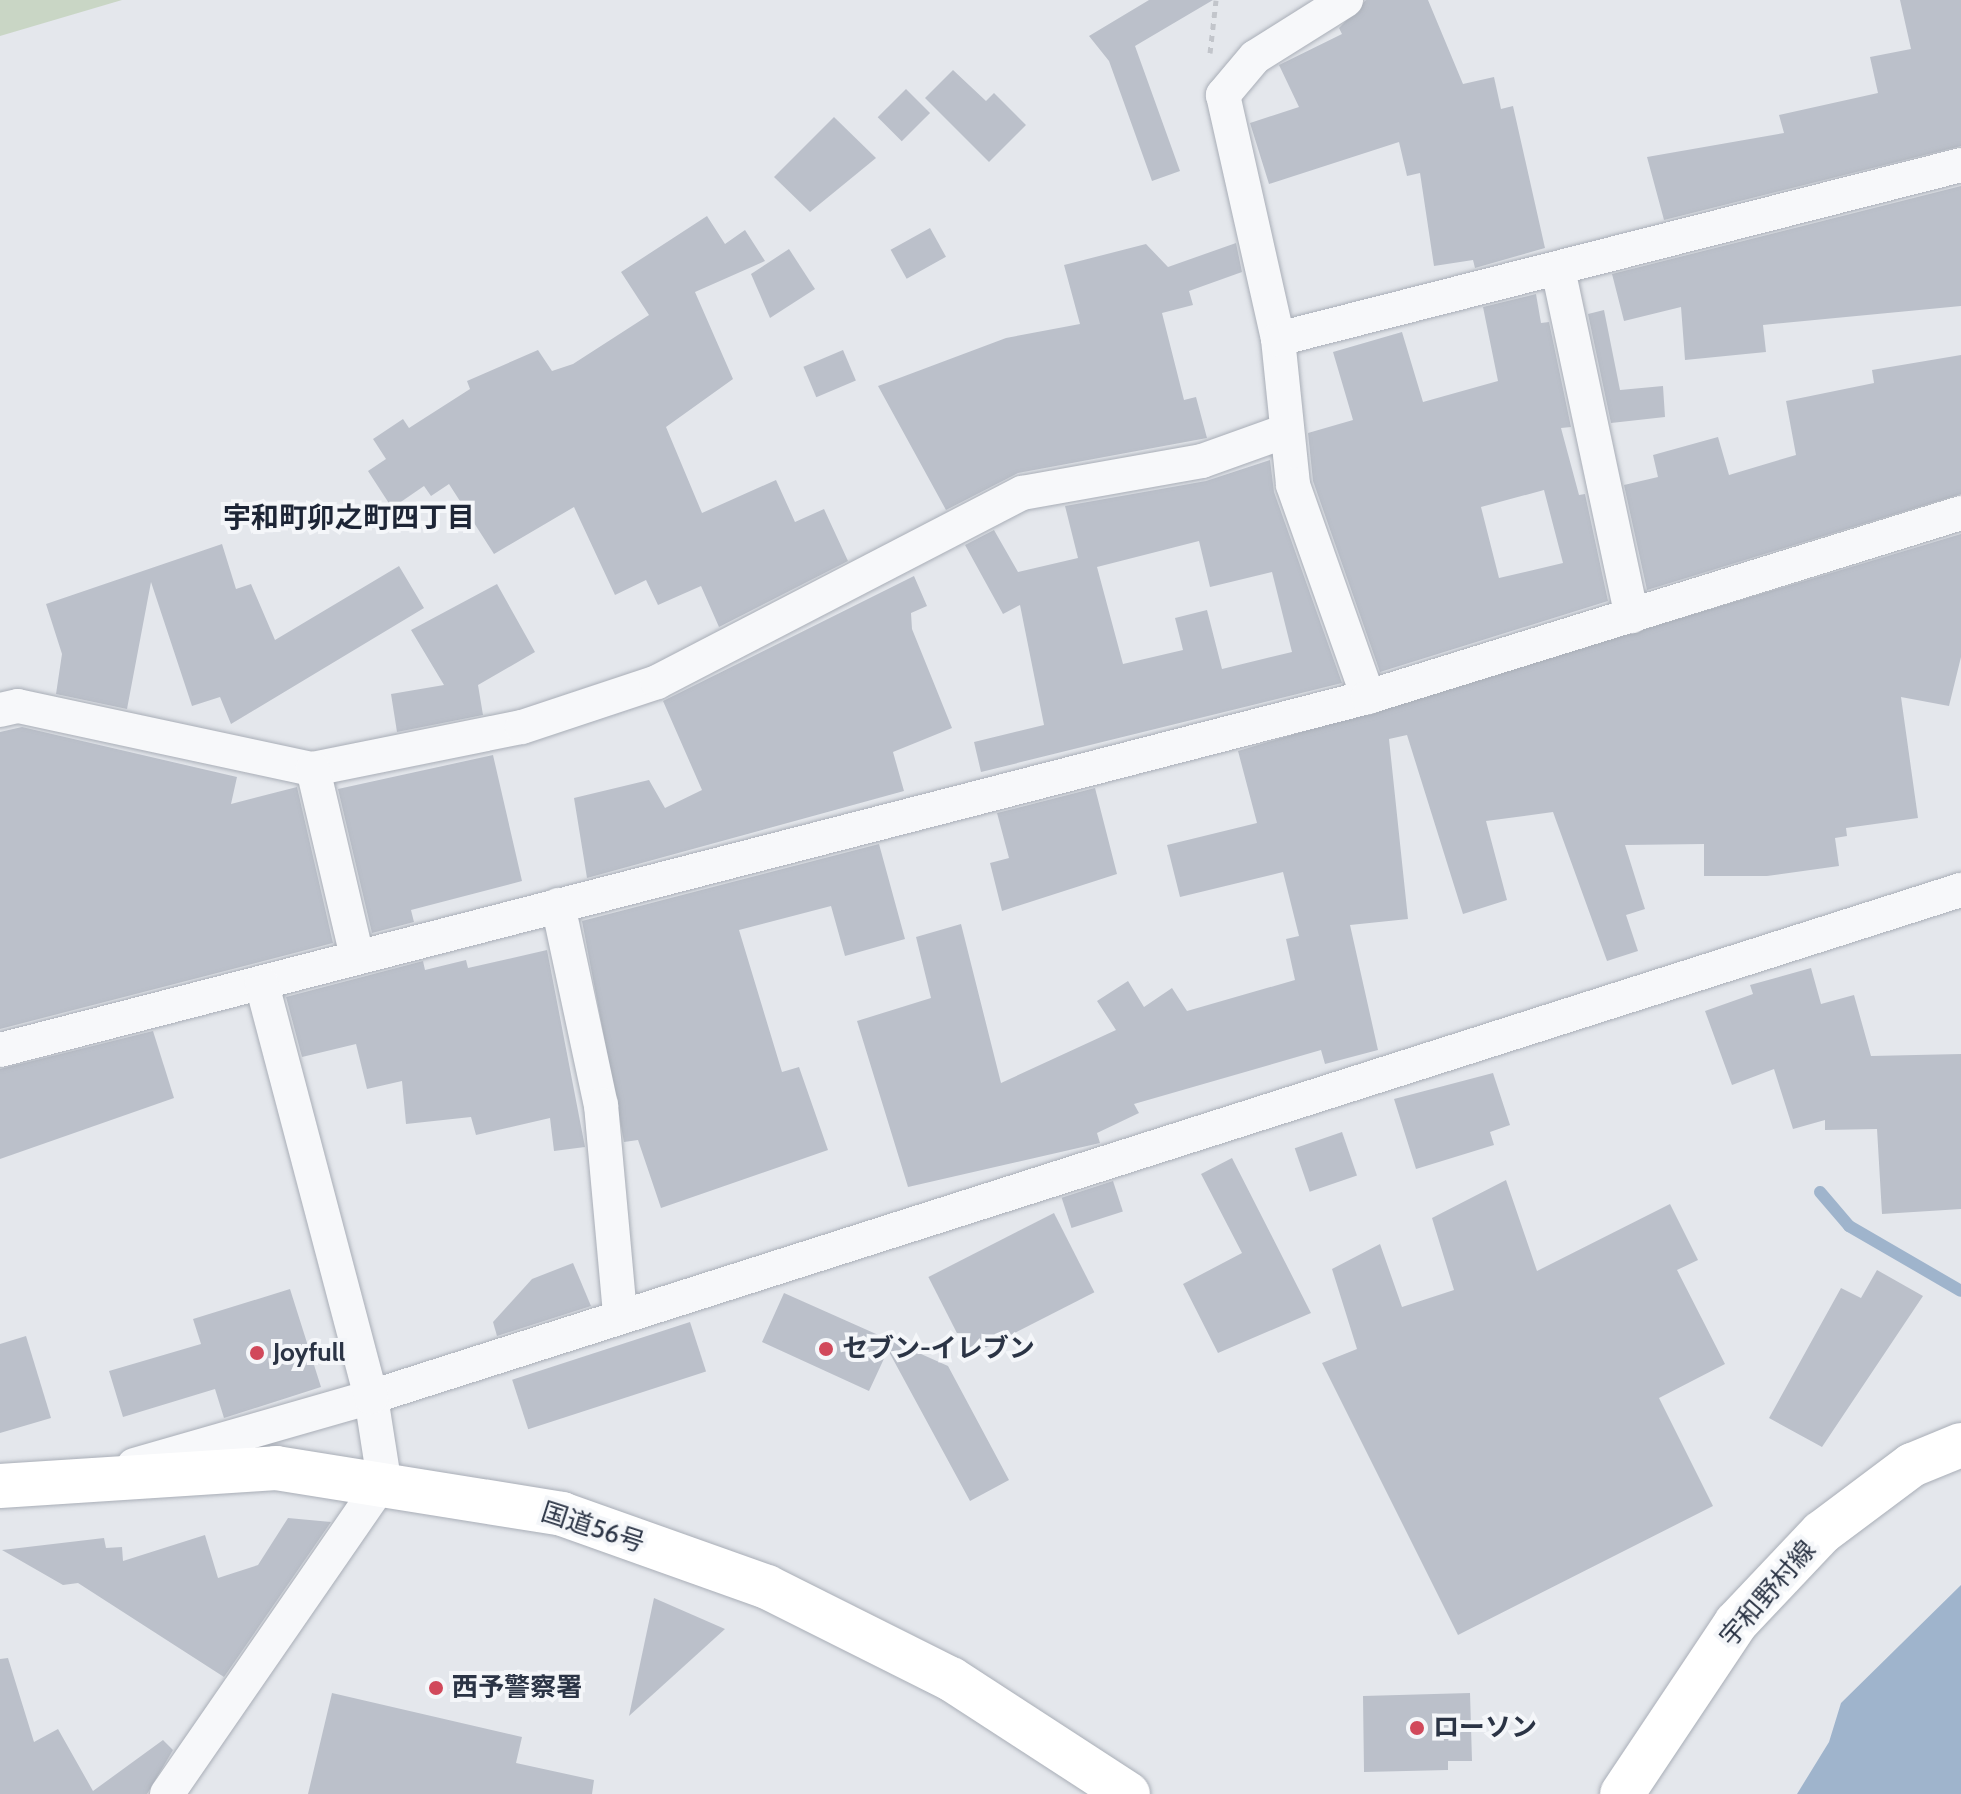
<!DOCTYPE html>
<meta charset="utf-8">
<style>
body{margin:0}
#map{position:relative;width:1961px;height:1794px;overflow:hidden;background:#e4e7ec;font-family:Cabin,"Noto Sans JP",sans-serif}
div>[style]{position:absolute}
.green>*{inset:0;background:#c9d6c5}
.water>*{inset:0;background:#9fb4cc}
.stream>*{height:12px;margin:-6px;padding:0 6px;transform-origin:6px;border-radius:6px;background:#9fb4cc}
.building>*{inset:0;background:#bbc0ca;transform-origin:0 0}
.path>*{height:5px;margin-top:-2.5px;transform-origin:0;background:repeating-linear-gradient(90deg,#c2c5cb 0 6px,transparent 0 12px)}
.roads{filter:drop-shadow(0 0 2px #a9aeb7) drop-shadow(0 0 2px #a9aeb7)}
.minor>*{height:34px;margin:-17px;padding:0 17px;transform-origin:17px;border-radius:17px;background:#f7f8fa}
.primary>*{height:44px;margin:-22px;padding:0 22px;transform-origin:22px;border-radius:22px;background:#fff}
.trunk>*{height:44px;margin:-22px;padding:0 22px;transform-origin:22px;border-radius:22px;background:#fff}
.dots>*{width:22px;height:22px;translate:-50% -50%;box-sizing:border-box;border:4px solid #f4f6f9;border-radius:50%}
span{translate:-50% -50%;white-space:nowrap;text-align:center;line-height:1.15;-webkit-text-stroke:8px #f4f6f9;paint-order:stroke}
.poi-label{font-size:26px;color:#2b3445;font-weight:700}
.left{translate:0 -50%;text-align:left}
.street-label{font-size:26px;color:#2b3445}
.neighbourhood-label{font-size:28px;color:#1d2536;font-weight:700}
</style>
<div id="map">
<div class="green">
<div style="clip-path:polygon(0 0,122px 0,0 36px)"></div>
</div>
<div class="water">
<div style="clip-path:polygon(1961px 1585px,1961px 1794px,1797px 1794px,1829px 1742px,1841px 1703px)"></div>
</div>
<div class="stream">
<div style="left:1820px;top:1192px;width:45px;rotate:49.5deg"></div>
<div style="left:1849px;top:1226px;width:129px;rotate:30.1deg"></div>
</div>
<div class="building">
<div style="clip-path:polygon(1149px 0,1213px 0,1135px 46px,1180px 171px,1152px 181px,1109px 61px,1089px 36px)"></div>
<div style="clip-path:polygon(1366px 0,1428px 0,1463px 84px,1494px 77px,1501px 109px,1513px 106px,1545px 248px,1475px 268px,1473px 260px,1434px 266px,1420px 173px,1407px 176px,1399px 142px,1269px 184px,1250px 123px,1299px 107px,1279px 65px,1342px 34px,1339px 28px)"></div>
<div style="clip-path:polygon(1900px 0,1961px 0,1961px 146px,1664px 220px,1647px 157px,1784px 133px,1779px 115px,1878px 93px,1870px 57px,1911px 49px)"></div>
<div style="clip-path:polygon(953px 70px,986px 101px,994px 93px,1026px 125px,989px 162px,925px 98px)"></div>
<div style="left:906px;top:89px;width:34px;height:40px;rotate:45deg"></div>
<div style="clip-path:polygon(834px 117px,876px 158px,810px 212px,774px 177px)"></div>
<div style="clip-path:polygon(1961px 186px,1961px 306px,1763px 325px,1766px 352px,1685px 360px,1681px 307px,1624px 321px,1612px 274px)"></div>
<div style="clip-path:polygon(707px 216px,725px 244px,745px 230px,765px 261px,695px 292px,733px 379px,666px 427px,702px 513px,776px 480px,795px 522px,824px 509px,848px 561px,719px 627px,701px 586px,658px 605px,646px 580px,615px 595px,574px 507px,494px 554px,449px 484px,431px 496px,424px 486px,392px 508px,368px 471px,386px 459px,373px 439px,403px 419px,409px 428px,470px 389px,467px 381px,538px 350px,552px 371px,573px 364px,649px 315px,621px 272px)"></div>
<div style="left:930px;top:228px;width:33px;height:45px;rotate:61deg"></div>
<div style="clip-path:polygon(1236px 243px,1242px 272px,1189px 291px,1193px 305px,1162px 313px,1184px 400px,1196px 397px,1207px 438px,1018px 473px,946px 510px,878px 386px,1006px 338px,1080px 324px,1064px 265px,1146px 244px,1168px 267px)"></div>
<div style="clip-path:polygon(789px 249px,815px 289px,770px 318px,751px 274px)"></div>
<div style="clip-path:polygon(evenodd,1536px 294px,1541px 323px,1549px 322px,1571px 427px,1561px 428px,1579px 495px,1585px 494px,1608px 601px,1380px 672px,1313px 481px,1308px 433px,1353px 420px,1333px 352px,1402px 332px,1423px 402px,1498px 381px,1483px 307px,1536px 294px,1544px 490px,1563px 563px,1499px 578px,1481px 507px,1544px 490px)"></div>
<div style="clip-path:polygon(1604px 310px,1620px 390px,1663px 386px,1665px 417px,1611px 423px,1588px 314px)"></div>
<div style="left:843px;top:350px;width:33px;height:43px;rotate:67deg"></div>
<div style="clip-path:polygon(1961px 355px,1961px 494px,1647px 590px,1624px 485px,1658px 477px,1653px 455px,1718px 437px,1729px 475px,1796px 455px,1786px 401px,1874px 383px,1872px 370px)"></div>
<div style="clip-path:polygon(evenodd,1270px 460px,1274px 492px,1342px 683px,981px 772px,974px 742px,1044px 725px,1020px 605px,1003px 614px,965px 545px,994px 530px,1018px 572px,1078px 558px,1065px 506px,1206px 481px,1270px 460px,1199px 541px,1210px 587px,1272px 572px,1292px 652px,1222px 669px,1207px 610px,1175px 618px,1183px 650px,1123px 664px,1097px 567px,1199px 541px)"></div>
<div style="clip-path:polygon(1961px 534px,1961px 657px,1949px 706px,1901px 697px,1918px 818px,1846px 828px,1847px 836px,1835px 838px,1839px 866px,1767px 876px,1704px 876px,1704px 844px,1625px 845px,1645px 909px,1626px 915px,1638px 951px,1607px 961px,1553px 812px,1486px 821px,1507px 900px,1463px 914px,1407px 735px,1389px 739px,1408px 919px,1350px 925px,1378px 1050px,1325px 1064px,1321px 1050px,1134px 1104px,1139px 1113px,1097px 1133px,1100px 1143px,908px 1187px,857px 1021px,931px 998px,916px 937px,961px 924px,1001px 1083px,1116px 1030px,1097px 1001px,1128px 981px,1144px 1007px,1172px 988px,1187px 1011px,1295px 980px,1286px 939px,1299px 936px,1283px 872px,1180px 897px,1167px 845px,1257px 823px,1238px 751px)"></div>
<div style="clip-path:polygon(222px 544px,236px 589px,251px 584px,275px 640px,399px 566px,424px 608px,231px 724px,220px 697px,192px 706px,151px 582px,127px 709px,56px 694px,62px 654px,46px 604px)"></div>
<div style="clip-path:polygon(914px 576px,927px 606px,911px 613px,912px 629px,952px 728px,893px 752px,904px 791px,587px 878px,574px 798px,649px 780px,665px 808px,702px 790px,663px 701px)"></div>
<div style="clip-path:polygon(497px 584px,535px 652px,478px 685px,483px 715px,397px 732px,391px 694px,444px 685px,411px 630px)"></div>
<div style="clip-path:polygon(22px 727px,237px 777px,231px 804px,297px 787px,333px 943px,0 1029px,0 732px)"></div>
<div style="clip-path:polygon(493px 755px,522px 881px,411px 910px,414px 922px,372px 933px,338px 789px)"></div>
<div style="clip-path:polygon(1095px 788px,1117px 874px,1002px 911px,990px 863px,1009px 858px,997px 813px)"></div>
<div style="clip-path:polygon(879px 844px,905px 939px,845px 956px,831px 906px,739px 930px,782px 1072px,799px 1067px,828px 1150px,661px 1208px,638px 1140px,624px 1142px,582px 921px)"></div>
<div style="clip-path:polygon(547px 950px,585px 1147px,554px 1151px,550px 1118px,476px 1135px,471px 1117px,406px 1124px,402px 1081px,367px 1089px,356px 1044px,302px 1057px,286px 997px,423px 961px,425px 970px,466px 960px,468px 968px)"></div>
<div style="clip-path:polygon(1811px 968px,1821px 1004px,1854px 995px,1871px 1056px,1961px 1054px,1961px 1209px,1882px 1214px,1877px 1129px,1825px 1130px,1825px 1120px,1793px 1129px,1774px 1069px,1732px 1085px,1705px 1011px,1753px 994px,1750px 985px)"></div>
<div style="clip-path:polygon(153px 1031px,174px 1098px,0 1159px,0 1069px)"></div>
<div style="clip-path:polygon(1493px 1073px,1510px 1125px,1490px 1132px,1494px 1145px,1416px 1169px,1394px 1099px)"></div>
<div style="left:1342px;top:1132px;width:46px;height:50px;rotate:71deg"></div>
<div style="clip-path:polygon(1232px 1158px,1311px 1313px,1218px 1353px,1183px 1284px,1242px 1253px,1201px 1174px)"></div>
<div style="clip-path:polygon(1506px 1180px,1537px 1271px,1670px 1204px,1698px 1260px,1677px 1270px,1725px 1364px,1659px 1398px,1713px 1506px,1458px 1635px,1322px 1363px,1357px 1349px,1332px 1269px,1380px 1244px,1402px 1307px,1454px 1290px,1432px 1218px)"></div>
<div style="left:1113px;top:1181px;width:32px;height:54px;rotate:72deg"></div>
<div style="left:1054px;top:1213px;width:89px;height:141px;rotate:63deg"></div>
<div style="clip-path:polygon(573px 1263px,591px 1306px,497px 1336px,493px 1322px,532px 1279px)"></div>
<div style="clip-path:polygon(1877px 1270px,1923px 1296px,1822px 1447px,1769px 1418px,1841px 1288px,1861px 1298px)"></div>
<div style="clip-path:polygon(290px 1289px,321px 1387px,224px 1418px,215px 1389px,123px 1417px,109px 1371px,201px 1344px,193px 1319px)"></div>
<div style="clip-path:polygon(784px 1293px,948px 1366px,1009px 1480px,970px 1501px,888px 1350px,869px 1391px,762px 1342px)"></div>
<div style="left:690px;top:1322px;width:52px;height:187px;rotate:72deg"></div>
<div style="clip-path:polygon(26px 1336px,51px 1418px,0 1433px,0 1344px)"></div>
<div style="clip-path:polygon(288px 1518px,331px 1522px,224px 1677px,78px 1583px,63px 1585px,2px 1550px,104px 1538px,106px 1548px,122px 1547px,123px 1561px,205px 1535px,218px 1578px,258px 1565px)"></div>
<div style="clip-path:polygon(654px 1598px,725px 1629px,629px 1716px)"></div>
<div style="clip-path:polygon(8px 1658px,34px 1742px,58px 1729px,93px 1791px,163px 1740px,173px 1750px,147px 1794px,0 1794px,0 1659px)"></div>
<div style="clip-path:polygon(332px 1693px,522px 1737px,516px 1763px,594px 1780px,592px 1794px,308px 1794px)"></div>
<div style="clip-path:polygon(1470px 1693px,1472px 1761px,1448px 1761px,1448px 1770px,1364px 1772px,1363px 1696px)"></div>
</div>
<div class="path">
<div style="left:1210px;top:53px;width:53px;rotate:-83.5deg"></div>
</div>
<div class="roads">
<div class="minor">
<div style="left:1346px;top:0;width:107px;rotate:147.9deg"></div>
<div style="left:1255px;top:57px;width:50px;rotate:130.1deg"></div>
<div style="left:1223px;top:95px;width:250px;rotate:77.3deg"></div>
<div style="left:1278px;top:339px;width:147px;rotate:84.1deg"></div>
<div style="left:1293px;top:485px;width:225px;rotate:70.5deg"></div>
<div style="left:1558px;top:269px;width:355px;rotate:78deg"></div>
<div style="left:1278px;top:339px;width:705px;rotate:-14.29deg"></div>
<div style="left:0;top:710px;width:18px;rotate:-13deg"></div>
<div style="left:18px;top:706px;width:302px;rotate:12.1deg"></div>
<div style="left:313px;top:769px;width:213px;rotate:-11.4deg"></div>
<div style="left:522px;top:727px;width:142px;rotate:-18.4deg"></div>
<div style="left:657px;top:682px;width:411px;rotate:-27.4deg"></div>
<div style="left:1022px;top:493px;width:183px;rotate:-10.1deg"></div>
<div style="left:1202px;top:461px;width:86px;rotate:-19.7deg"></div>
<div style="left:313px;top:769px;width:193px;rotate:76.8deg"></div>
<div style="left:558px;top:905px;width:205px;rotate:77.9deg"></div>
<div style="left:601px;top:1105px;width:209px;rotate:84.8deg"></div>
<div style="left:0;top:1050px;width:1413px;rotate:-14.47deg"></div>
<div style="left:1368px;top:697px;width:621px;rotate:-17.24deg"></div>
<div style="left:134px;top:1465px;width:247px;rotate:-16deg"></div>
<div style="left:371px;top:1397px;width:1669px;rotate:-17.69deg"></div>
<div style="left:167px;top:1794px;width:382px;rotate:-55.4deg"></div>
<div style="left:384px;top:1480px;width:84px;rotate:-98.9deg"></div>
<div style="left:371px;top:1397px;width:428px;rotate:-104.8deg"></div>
</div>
<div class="primary">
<div style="left:1622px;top:1794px;width:206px;rotate:-56.3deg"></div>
<div style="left:1736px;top:1623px;width:124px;rotate:-46.6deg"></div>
<div style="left:1821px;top:1533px;width:114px;rotate:-36.8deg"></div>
<div style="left:1912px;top:1465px;width:53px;rotate:-22.2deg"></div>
</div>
<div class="trunk">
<div style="left:0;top:1486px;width:277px;rotate:-3.7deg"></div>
<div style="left:276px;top:1468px;width:290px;rotate:9.1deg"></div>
<div style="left:562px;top:1514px;width:218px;rotate:19.6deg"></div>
<div style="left:767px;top:1587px;width:206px;rotate:26.6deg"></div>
<div style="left:951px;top:1679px;width:211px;rotate:33deg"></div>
</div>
</div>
<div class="dots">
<div style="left:826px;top:1349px;background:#d1495b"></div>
<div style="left:257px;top:1353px;background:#d1495b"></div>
<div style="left:436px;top:1688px;background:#d1495b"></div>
<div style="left:1417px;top:1728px;background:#d1495b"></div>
</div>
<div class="poi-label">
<span class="left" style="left:842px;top:1349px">セブン-イレブン</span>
<span class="left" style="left:273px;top:1353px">Joyfull</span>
<span class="left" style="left:452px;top:1688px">西予警察署</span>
<span class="left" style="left:1433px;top:1728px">ローソン</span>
</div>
<div class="street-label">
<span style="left:593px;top:1528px;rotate:18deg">国道56号</span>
<span style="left:1768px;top:1594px;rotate:-49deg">宇和野村線</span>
</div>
<div class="neighbourhood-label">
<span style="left:349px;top:517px">宇和町卯之町四丁目</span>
</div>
</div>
